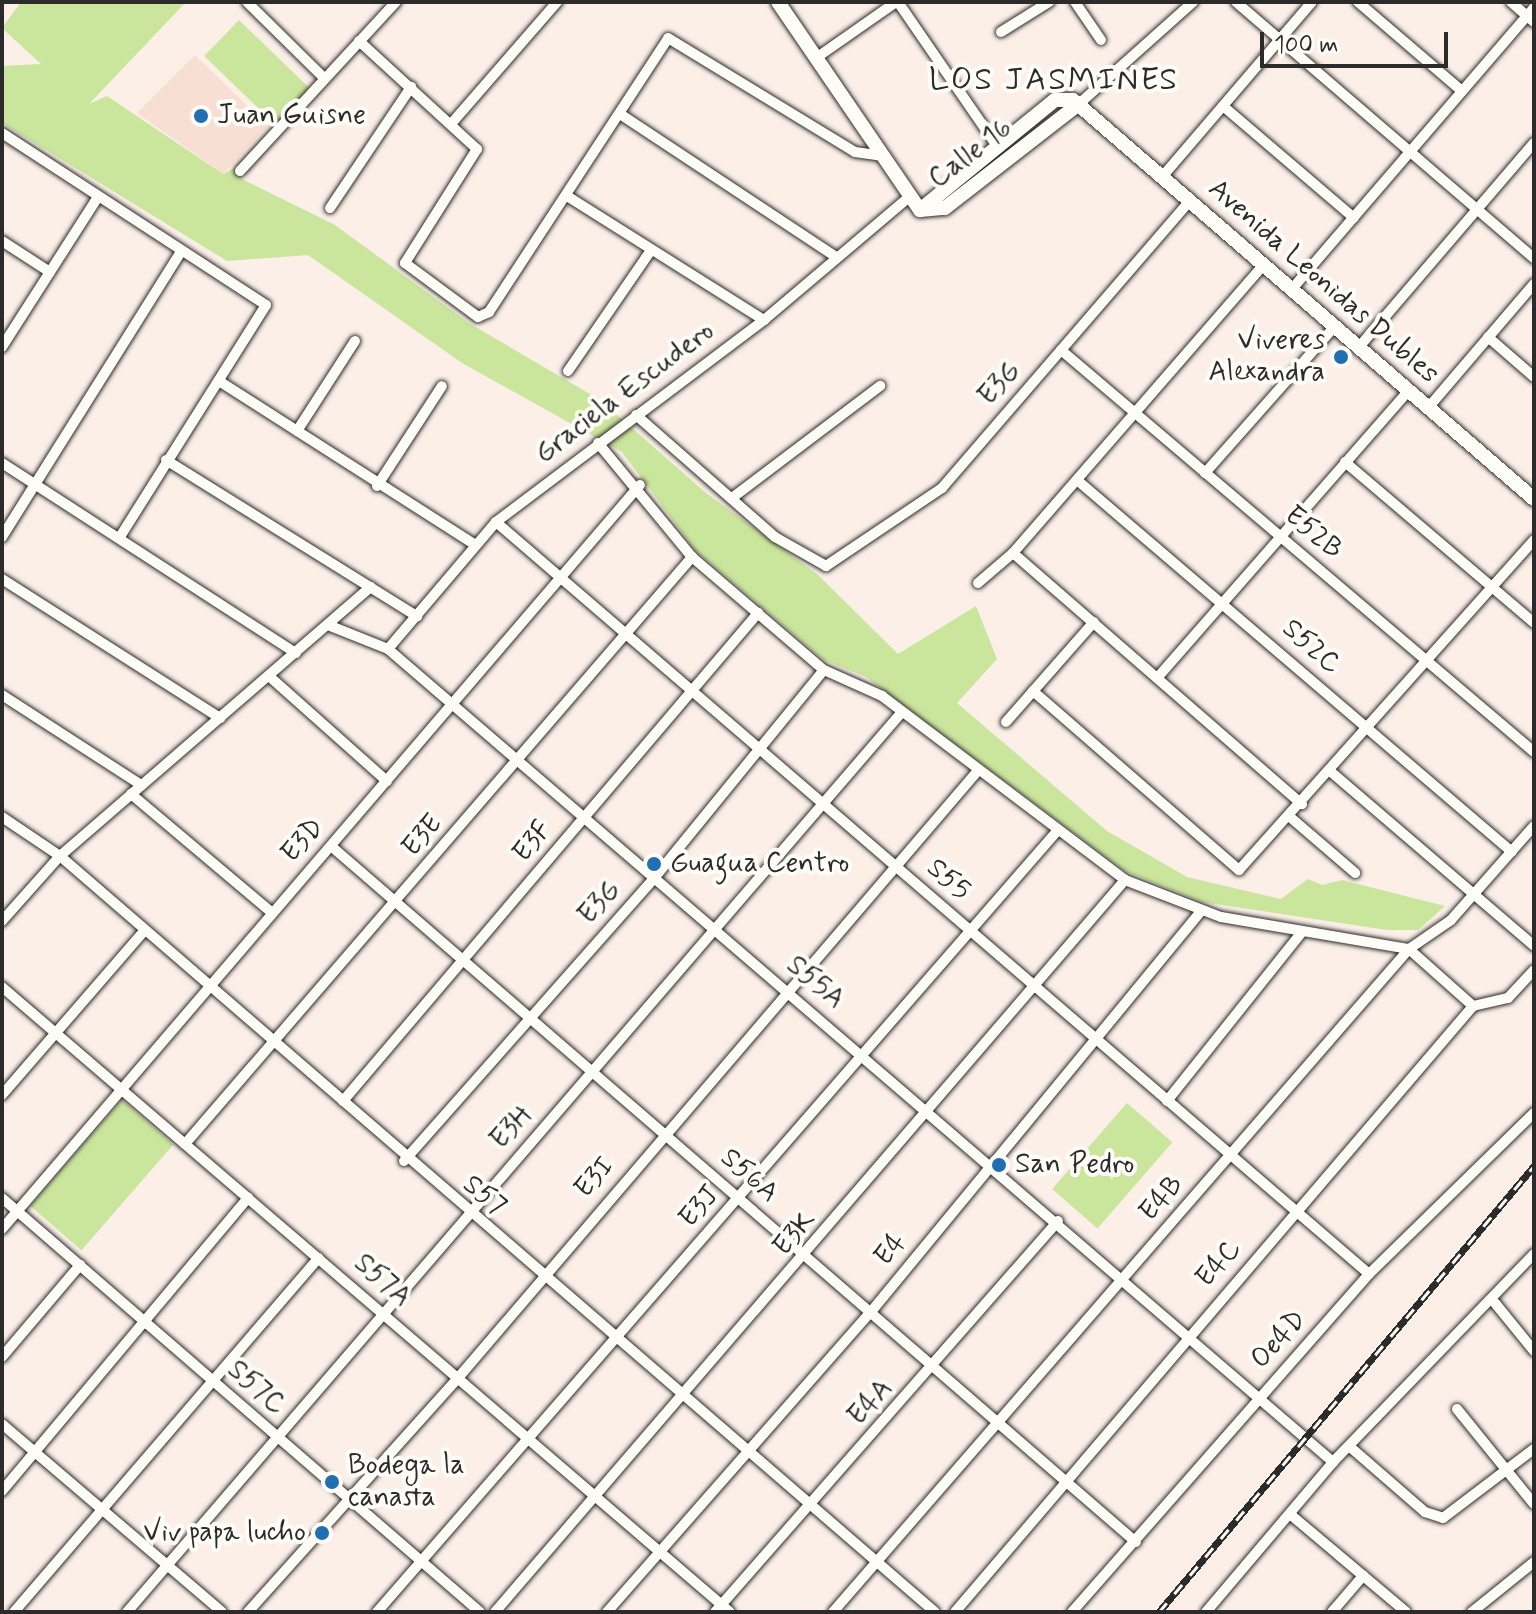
<!DOCTYPE html>
<style>
body{margin:0}
#map{position:relative;width:1536px;height:1614px;overflow:hidden;background:#fbefe7;font-family:Mynerve,sans-serif}
div>[style]{position:absolute}
.built>*{inset:0;background:#f8dfd3}
.green>*{inset:0;background:#cae59c;transform-origin:0 0}
.roads{filter:drop-shadow(0 0 2px #2b2b2b) drop-shadow(0 0 2px #2b2b2b)}
.minor>*{height:10px;margin:-5px;padding:0 5px;transform-origin:5px;border-radius:5px;background:#fdfcf7}
.secondary>*{height:14px;margin:-7px;padding:0 7px;transform-origin:7px;border-radius:7px;background:#fdfcf7}
.rail>*{height:7px;margin-top:-3.5px;transform-origin:0;background:repeating-linear-gradient(90deg,#fdfcf7 0 12px,#2b2b2b 0 24px);box-sizing:border-box;border-block:2px solid #2b2b2b}
.dots>*{width:22px;height:22px;translate:-50% -50%;box-sizing:border-box;border:4px solid #fdfcf7;border-radius:50%}
span{translate:-50% -50%;white-space:nowrap;text-align:center;line-height:1.15;-webkit-text-stroke:8px #fdfcf7;paint-order:stroke}
.poi-label{font-size:28px;color:#2b2b2b}
.left{translate:0 -50%;text-align:left}
.right{translate:-100% -50%;text-align:right}
.street-label{font-size:28px;color:#2b2b2b}
.quarter-label{font-size:32px;color:#2b2b2b;letter-spacing:2px}
.frame{position:absolute;inset:0;border:4px solid #2b2b2b;pointer-events:none}
.scale{position:absolute;left:1260px;top:32px;width:188px;height:36px;box-sizing:border-box;border:4px solid #2b2b2b;border-top:0;padding-left:10px;font-size:24px;line-height:28px;white-space:nowrap;color:#2b2b2b;-webkit-text-stroke:6px #fdfcf7;paint-order:stroke}
</style>
<div id="map">
<div class="built">
<div style="clip-path:polygon(195px 55px,268px 126px,223px 174px,137px 113px)"></div>
</div>
<div class="green">
<div style="clip-path:polygon(21px 2px,186px 2px,89px 104px,107px 96px,223px 174px,234px 168px,244px 180px,335px 225px,469px 323px,600px 400px,706px 493px,817px 574px,898px 654px,976px 606px,997px 659px,957px 703px,1107px 831px,1187px 877px,1281px 899px,1308px 879px,1322px 885px,1342px 880px,1445px 906px,1418px 930px,1387px 930px,1202px 902px,1125px 871px,866px 677px,824px 660px,695px 550px,622px 452px,462px 363px,308px 255px,227px 261px,2px 123px,2px 66px,41px 64px,2px 28px)"></div>
<div style="left:239px;top:20px;width:99px;height:50px;rotate:44deg"></div>
<div style="left:122px;top:1100px;width:68px;height:140px;rotate:41deg"></div>
<div style="left:1127px;top:1103px;width:60px;height:114px;rotate:41deg"></div>
</div>
<div class="roads">
<div class="minor">
<div style="left:247px;top:2px;width:105px;rotate:44.6deg"></div>
<div style="left:898px;top:2px;width:175px;rotate:55.5deg"></div>
<div style="left:1075px;top:2px;width:46px;rotate:55.6deg"></div>
<div style="left:1236px;top:2px;width:393px;rotate:40.7deg"></div>
<div style="left:1358px;top:2px;width:137px;rotate:40.6deg"></div>
<div style="left:1511px;top:2px;width:30px;rotate:41deg"></div>
<div style="left:1001px;top:32px;width:57px;rotate:-32deg"></div>
<div style="left:359px;top:41px;width:160px;rotate:42.5deg"></div>
<div style="left:477px;top:149px;width:135px;rotate:122.3deg"></div>
<div style="left:405px;top:263px;width:91px;rotate:36.5deg"></div>
<div style="left:478px;top:317px;width:12px;rotate:-24deg"></div>
<div style="left:489px;top:312px;width:327px;rotate:-56.8deg"></div>
<div style="left:668px;top:38px;width:219px;rotate:31.4deg"></div>
<div style="left:855px;top:152px;width:27px;rotate:8deg"></div>
<div style="left:816px;top:58px;width:98px;rotate:-35deg"></div>
<div style="left:1080px;top:103px;width:152px;rotate:-41.8deg"></div>
<div style="left:1223px;top:106px;width:172px;rotate:40.5deg"></div>
<div style="left:620px;top:114px;width:259px;rotate:33.5deg"></div>
<div style="left:451px;top:124px;width:162px;rotate:-49deg"></div>
<div style="left:2px;top:133px;width:315px;rotate:33.1deg"></div>
<div style="left:266px;top:305px;width:272px;rotate:122.2deg"></div>
<div style="left:240px;top:171px;width:230px;rotate:-47.3deg"></div>
<div style="left:1162px;top:177px;width:230px;rotate:-49.4deg"></div>
<div style="left:567px;top:196px;width:233px;rotate:32.2deg"></div>
<div style="left:330px;top:208px;width:146px;rotate:-56.2deg"></div>
<div style="left:2px;top:241px;width:57px;rotate:32.9deg"></div>
<div style="left:1292px;top:289px;width:371px;rotate:-49.3deg"></div>
<div style="left:1488px;top:337px;width:61px;rotate:41deg"></div>
<div style="left:2px;top:347px;width:178px;rotate:-57.4deg"></div>
<div style="left:1359px;top:347px;width:269px;rotate:-49.4deg"></div>
<div style="left:1061px;top:350px;width:621px;rotate:40.36deg"></div>
<div style="left:568px;top:371px;width:143px;rotate:-55.5deg"></div>
<div style="left:219px;top:381px;width:304px;rotate:32.6deg"></div>
<div style="left:1428px;top:408px;width:163px;rotate:-49.5deg"></div>
<div style="left:636px;top:415px;width:185px;rotate:41.3deg"></div>
<div style="left:775px;top:537px;width:59px;rotate:29.6deg"></div>
<div style="left:826px;top:566px;width:140px;rotate:-33.9deg"></div>
<div style="left:942px;top:488px;width:379px;rotate:-49.2deg"></div>
<div style="left:297px;top:431px;width:107px;rotate:-57.2deg"></div>
<div style="left:598px;top:443px;width:148px;rotate:50.5deg"></div>
<div style="left:692px;top:557px;width:174px;rotate:40.6deg"></div>
<div style="left:824px;top:670px;width:64px;rotate:24.1deg"></div>
<div style="left:882px;top:696px;width:305px;rotate:37.1deg"></div>
<div style="left:1125px;top:880px;width:103px;rotate:21.1deg"></div>
<div style="left:1221px;top:917px;width:191px;rotate:9.7deg"></div>
<div style="left:1409px;top:949px;width:86px;rotate:41.7deg"></div>
<div style="left:166px;top:460px;width:296px;rotate:31.9deg"></div>
<div style="left:1345px;top:462px;width:248px;rotate:40.4deg"></div>
<div style="left:2px;top:463px;width:350px;rotate:32.9deg"></div>
<div style="left:1205px;top:473px;width:196px;rotate:-48.5deg"></div>
<div style="left:1077px;top:480px;width:572px;rotate:40.54deg"></div>
<div style="left:377px;top:486px;width:119px;rotate:-57deg"></div>
<div style="left:732px;top:498px;width:186px;rotate:-37.1deg"></div>
<div style="left:496px;top:522px;width:1152px;rotate:40.74deg"></div>
<div style="left:2px;top:537px;width:337px;rotate:-57.9deg"></div>
<div style="left:1013px;top:553px;width:383px;rotate:41deg"></div>
<div style="left:2px;top:579px;width:259px;rotate:32.5deg"></div>
<div style="left:978px;top:583px;width:46px;rotate:-40.6deg"></div>
<div style="left:1013px;top:553px;width:383px;rotate:-49deg"></div>
<div style="left:328px;top:625px;width:65px;rotate:21.8deg"></div>
<div style="left:388px;top:649px;width:1247px;rotate:40.71deg"></div>
<div style="left:388px;top:649px;width:167px;rotate:-49.6deg"></div>
<div style="left:496px;top:522px;width:336px;rotate:-37deg"></div>
<div style="left:764px;top:320px;width:192px;rotate:-40.3deg"></div>
<div style="left:269px;top:676px;width:158px;rotate:41.7deg"></div>
<div style="left:1158px;top:677px;width:380px;rotate:-48.8deg"></div>
<div style="left:1033px;top:691px;width:273px;rotate:41deg"></div>
<div style="left:1239px;top:870px;width:443px;rotate:-48.2deg"></div>
<div style="left:2px;top:695px;width:166px;rotate:32.9deg"></div>
<div style="left:1006px;top:722px;width:133px;rotate:-48.7deg"></div>
<div style="left:1330px;top:771px;width:269px;rotate:40.6deg"></div>
<div style="left:131px;top:794px;width:183px;rotate:40.1deg"></div>
<div style="left:2px;top:817px;width:70px;rotate:33.9deg"></div>
<div style="left:60px;top:856px;width:1156px;rotate:40.83deg"></div>
<div style="left:1290px;top:817px;width:86px;rotate:40.7deg"></div>
<div style="left:331px;top:846px;width:1064px;rotate:40.85deg"></div>
<div style="left:2px;top:921px;width:87px;rotate:-48.3deg"></div>
<div style="left:60px;top:856px;width:411px;rotate:-40.9deg"></div>
<div style="left:2px;top:987px;width:959px;rotate:40.65deg"></div>
<div style="left:2px;top:1095px;width:216px;rotate:-49.1deg"></div>
<div style="left:343px;top:1101px;width:641px;rotate:-49.62deg"></div>
<div style="left:1167px;top:1101px;width:215px;rotate:-51.4deg"></div>
<div style="left:185px;top:1144px;width:776px;rotate:-49.18deg"></div>
<div style="left:404px;top:1161px;width:379px;rotate:-48.5deg"></div>
<div style="left:655px;top:877px;width:267px;rotate:-50.8deg"></div>
<div style="left:2px;top:1198px;width:632px;rotate:40.9deg"></div>
<div style="left:2px;top:1229px;width:980px;rotate:-49.39deg"></div>
<div style="left:1495px;top:1303px;width:62px;rotate:50.9deg"></div>
<div style="left:2px;top:1357px;width:121px;rotate:-49.7deg"></div>
<div style="left:1457px;top:1409px;width:122px;rotate:51deg"></div>
<div style="left:2px;top:1424px;width:289px;rotate:40.5deg"></div>
<div style="left:1349px;top:1446px;width:101px;rotate:41deg"></div>
<div style="left:1425px;top:1512px;width:19px;rotate:18deg"></div>
<div style="left:1443px;top:1518px;width:114px;rotate:-37.2deg"></div>
<div style="left:2px;top:1491px;width:383px;rotate:-50deg"></div>
<div style="left:1291px;top:1515px;width:150px;rotate:40.1deg"></div>
<div style="left:14px;top:1612px;width:467px;rotate:-49.3deg"></div>
<div style="left:127px;top:1612px;width:1188px;rotate:-49.27deg"></div>
<div style="left:248px;top:1612px;width:314px;rotate:-48.1deg"></div>
<div style="left:458px;top:1378px;width:796px;rotate:-49.43deg"></div>
<div style="left:377px;top:1612px;width:1036px;rotate:-48.95deg"></div>
<div style="left:495px;top:1612px;width:966px;rotate:-49.28deg"></div>
<div style="left:607px;top:1612px;width:398px;rotate:-48.7deg"></div>
<div style="left:870px;top:1313px;width:522px;rotate:-50.52deg"></div>
<div style="left:715px;top:1612px;width:520px;rotate:-48.74deg"></div>
<div style="left:833px;top:1612px;width:878px;rotate:-49.02deg"></div>
<div style="left:1409px;top:949px;width:51px;rotate:-34.6deg"></div>
<div style="left:1451px;top:920px;width:125px;rotate:-48.6deg"></div>
<div style="left:955px;top:1612px;width:797px;rotate:-49.48deg"></div>
<div style="left:1473px;top:1006px;width:36px;rotate:-13deg"></div>
<div style="left:1508px;top:998px;width:38px;rotate:-47deg"></div>
<div style="left:1072px;top:1612px;width:450px;rotate:-48.7deg"></div>
<div style="left:1369px;top:1274px;width:231px;rotate:-44.3deg"></div>
<div style="left:1206px;top:1612px;width:197px;rotate:-49.7deg"></div>
<div style="left:1333px;top:1462px;width:289px;rotate:-46deg"></div>
<div style="left:1332px;top:1612px;width:48px;rotate:-49.3deg"></div>
<div style="left:1472px;top:1612px;width:80px;rotate:-38.9deg"></div>
</div>
<div class="secondary">
<div style="left:778px;top:2px;width:252px;rotate:55.7deg"></div>
<div style="left:920px;top:210px;width:174px;rotate:-39.2deg"></div>
<div style="left:1055px;top:100px;width:18px"></div>
<div style="left:1073px;top:100px;width:610px;rotate:40.88deg"></div>
<div style="left:920px;top:210px;width:25px;rotate:-5deg"></div>
<div style="left:945px;top:208px;width:171px;rotate:-37.9deg"></div>
</div>
</div>
<div class="rail">
<div style="left:1159px;top:1612px;width:583px;rotate:-49.94deg"></div>
</div>
<div class="dots">
<div style="left:201px;top:116px;background:#1f6fb2"></div>
<div style="left:1341px;top:357px;background:#1f6fb2"></div>
<div style="left:654px;top:864px;background:#1f6fb2"></div>
<div style="left:999px;top:1165px;background:#1f6fb2"></div>
<div style="left:332px;top:1482px;background:#1f6fb2"></div>
<div style="left:322px;top:1533px;background:#1f6fb2"></div>
</div>
<div class="poi-label">
<span class="left" style="left:217px;top:116px">Juan Guisne</span>
<span class="right" style="left:1325px;top:357px">Viveres<br>Alexandra</span>
<span class="left" style="left:670px;top:864px">Guagua Centro</span>
<span class="left" style="left:1015px;top:1165px">San Pedro</span>
<span class="left" style="left:348px;top:1482px">Bodega la<br>canasta</span>
<span class="right" style="left:306px;top:1533px">Viv papa lucho</span>
</div>
<div class="street-label">
<span style="left:971px;top:154px;rotate:-37deg">Calle 16</span>
<span style="left:1323px;top:282px;rotate:41deg">Avenida Leonidas Dubles</span>
<span style="left:1000px;top:384px;rotate:-49deg">E3G</span>
<span style="left:625px;top:393px;rotate:-37deg">Graciela Escudero</span>
<span style="left:1313px;top:533px;rotate:40deg">E52B</span>
<span style="left:1311px;top:647px;rotate:41deg">S52C</span>
<span style="left:423px;top:836px;rotate:-49deg">E3E</span>
<span style="left:303px;top:841px;rotate:-48deg">E3D</span>
<span style="left:533px;top:842px;rotate:-50deg">E3F</span>
<span style="left:948px;top:880px;rotate:41deg">S55</span>
<span style="left:600px;top:903px;rotate:-49deg">E3G</span>
<span style="left:815px;top:983px;rotate:40deg">S55A</span>
<span style="left:512px;top:1128px;rotate:-48deg">E3H</span>
<span style="left:749px;top:1176px;rotate:41deg">S56A</span>
<span style="left:595px;top:1178px;rotate:-49deg">E3I</span>
<span style="left:484px;top:1196px;rotate:40deg">S57</span>
<span style="left:1162px;top:1199px;rotate:-48deg">E4B</span>
<span style="left:700px;top:1207px;rotate:-49deg">E3J</span>
<span style="left:795px;top:1234px;rotate:-50deg">E3K</span>
<span style="left:891px;top:1250px;rotate:-50deg">E4</span>
<span style="left:1219px;top:1264px;rotate:-49deg">E4C</span>
<span style="left:382px;top:1281px;rotate:41deg">S57A</span>
<span style="left:1279px;top:1340px;rotate:-48deg">Oe4D</span>
<span style="left:256px;top:1388px;rotate:41deg">S57C</span>
<span style="left:871px;top:1403px;rotate:-48deg">E4A</span>
</div>
<div class="quarter-label">
<span style="left:1054px;top:80px">LOS JASMINES</span>
</div>
<div class="frame"></div>
<div class="scale">100 m</div>
</div>
